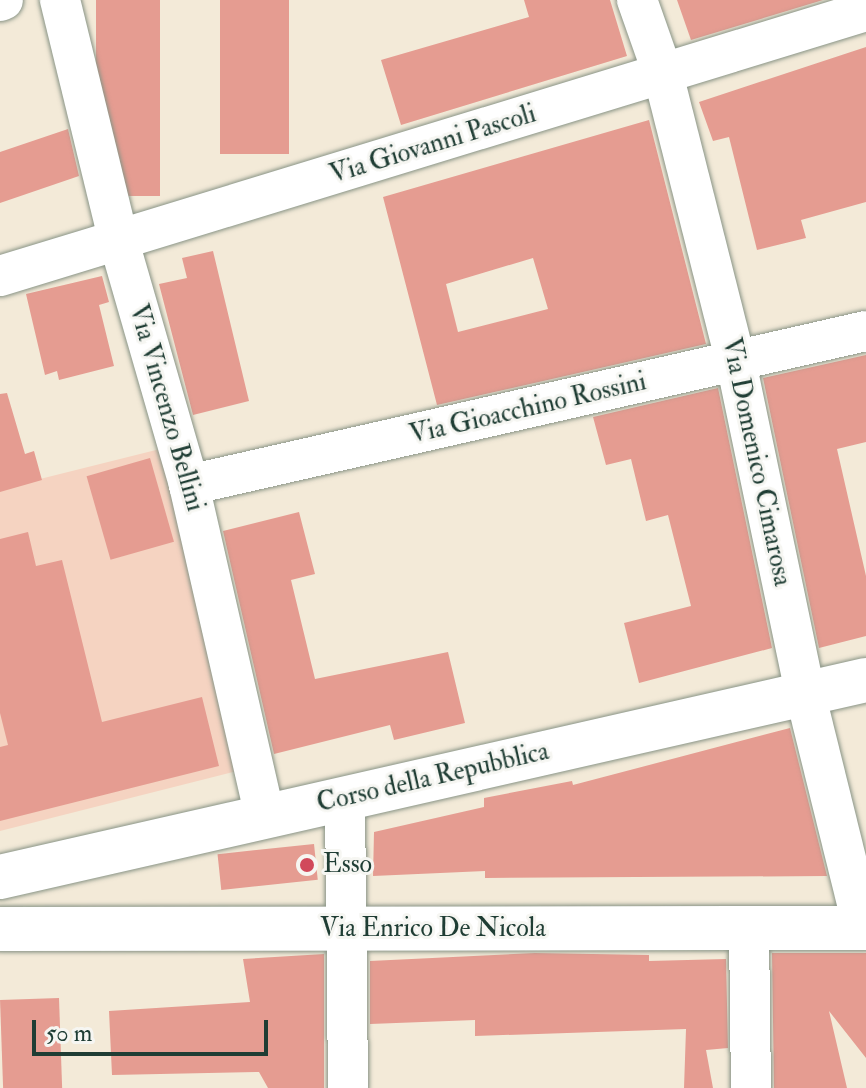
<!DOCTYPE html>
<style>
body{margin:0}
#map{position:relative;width:866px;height:1088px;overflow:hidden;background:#f3ead8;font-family:"IM FELL Double Pica",serif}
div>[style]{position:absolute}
.built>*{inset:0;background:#f5d3c1}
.building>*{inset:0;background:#e59c91;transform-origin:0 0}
.roads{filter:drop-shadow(0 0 2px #899486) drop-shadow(0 0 2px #899486)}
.minor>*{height:40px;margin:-20px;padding:0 20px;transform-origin:20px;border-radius:20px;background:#fff}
.major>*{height:44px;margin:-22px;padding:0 22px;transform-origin:22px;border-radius:22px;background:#fff}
.dots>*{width:22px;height:22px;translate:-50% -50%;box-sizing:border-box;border:4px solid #f6f6f2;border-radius:50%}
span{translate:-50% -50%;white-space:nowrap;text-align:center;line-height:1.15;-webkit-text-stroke:6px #f6f6f2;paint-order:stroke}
.street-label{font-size:26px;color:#1f3d34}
.poi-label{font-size:26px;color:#1f3d34}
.left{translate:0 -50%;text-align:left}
.scale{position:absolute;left:32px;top:1020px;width:236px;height:36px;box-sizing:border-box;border:4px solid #1f3d34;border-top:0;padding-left:10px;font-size:24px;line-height:28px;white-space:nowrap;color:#1f3d34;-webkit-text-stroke:6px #f6f6f2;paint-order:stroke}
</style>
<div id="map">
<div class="built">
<div style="clip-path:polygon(160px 449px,241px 770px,0 831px,0 489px)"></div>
</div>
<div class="building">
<div style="left:96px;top:0;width:64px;height:196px"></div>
<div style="left:220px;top:0;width:69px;height:154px"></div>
<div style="clip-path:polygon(524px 0,610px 0,627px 56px,401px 125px,381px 60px,529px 17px)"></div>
<div style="clip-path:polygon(677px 0,823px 0,691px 40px)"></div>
<div style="clip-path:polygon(866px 47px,866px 202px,801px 220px,806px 238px,757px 250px,729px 137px,713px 141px,699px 102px)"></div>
<div style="clip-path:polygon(evenodd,649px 120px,706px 344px,437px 405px,383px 197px,649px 120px,533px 258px,548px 309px,458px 332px,446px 284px,533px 258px)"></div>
<div style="clip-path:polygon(68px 129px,79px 176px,0 203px,0 152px)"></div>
<div style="clip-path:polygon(213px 251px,249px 401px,193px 415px,159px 284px,187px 278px,182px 258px)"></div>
<div style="clip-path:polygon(102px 276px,109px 302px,99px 305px,114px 366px,59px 380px,57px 371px,45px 375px,26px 294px)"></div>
<div style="clip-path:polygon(866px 355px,866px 442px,837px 449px,866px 576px,866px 636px,819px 648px,763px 378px)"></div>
<div style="clip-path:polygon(718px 388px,772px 648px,639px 683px,624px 623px,691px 606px,668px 515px,646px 521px,631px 459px,606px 465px,593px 417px)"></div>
<div style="clip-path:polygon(7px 393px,25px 454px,34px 451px,42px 480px,0 492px,0 394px)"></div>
<div style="left:150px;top:458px;width:87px;height:66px;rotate:74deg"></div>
<div style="clip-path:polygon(299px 512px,315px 574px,291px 580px,315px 679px,448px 652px,465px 723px,394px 740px,390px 725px,274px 754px,223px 531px)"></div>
<div style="clip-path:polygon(28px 532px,36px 566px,62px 560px,102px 722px,202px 697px,219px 766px,0 821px,0 747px,8px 745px,0 713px,0 539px)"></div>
<div style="clip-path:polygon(790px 728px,827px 876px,485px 878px,485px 871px,373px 876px,374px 832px,484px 807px,484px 798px,572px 781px,573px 785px)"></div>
<div style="left:314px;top:844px;width:36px;height:97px;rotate:84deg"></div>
<div style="clip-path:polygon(535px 953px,649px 955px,649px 961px,726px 959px,728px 1048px,706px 1050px,713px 1088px,684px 1088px,686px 1029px,475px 1036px,475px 1020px,370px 1024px,370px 961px)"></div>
<div style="clip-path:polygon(772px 953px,866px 953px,866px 1058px,829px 1011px,847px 1088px,774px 1088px)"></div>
<div style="clip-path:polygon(324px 954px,324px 1088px,268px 1088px,259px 1072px,112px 1075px,109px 1011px,250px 1002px,243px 959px)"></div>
<div style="left:59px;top:998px;width:90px;height:59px;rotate:88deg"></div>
</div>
<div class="roads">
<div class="minor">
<div style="left:60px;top:0;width:249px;rotate:76.3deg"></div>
<div style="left:119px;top:242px;width:253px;rotate:73.9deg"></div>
<div style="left:189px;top:485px;width:341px;rotate:77.1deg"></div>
<div style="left:637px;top:0;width:78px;rotate:70.6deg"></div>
<div style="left:663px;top:74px;width:297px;rotate:75.8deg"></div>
<div style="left:736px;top:362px;width:338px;rotate:78.2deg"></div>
<div style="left:805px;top:693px;width:242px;rotate:76.1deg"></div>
<div style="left:0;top:1px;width:3px;rotate:-18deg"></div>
<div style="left:0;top:276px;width:906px;rotate:-17.01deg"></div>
<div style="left:189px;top:485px;width:694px;rotate:-12.82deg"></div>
<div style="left:345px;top:799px;width:289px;rotate:89.4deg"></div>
<div style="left:749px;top:928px;width:160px;rotate:89.3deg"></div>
</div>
<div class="major">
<div style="left:0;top:877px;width:888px;rotate:-12.82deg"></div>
<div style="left:0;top:929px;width:866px;rotate:-0.07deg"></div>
</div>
</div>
<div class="dots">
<div style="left:307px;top:865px;background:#d1495b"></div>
</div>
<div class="street-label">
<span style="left:433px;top:145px;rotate:-17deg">Via Giovanni Pascoli</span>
<span style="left:166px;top:408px;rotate:74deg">Via Vincenzo Bellini</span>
<span style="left:528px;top:409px;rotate:-13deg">Via Gioacchino Rossini</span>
<span style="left:756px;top:462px;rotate:78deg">Via Domenico Cimarosa</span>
<span style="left:433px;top:778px;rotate:-13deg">Corso della Repubblica</span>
<span style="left:433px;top:929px">Via Enrico De Nicola</span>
</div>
<div class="poi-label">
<span class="left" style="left:323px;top:865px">Esso</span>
</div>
<div class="scale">50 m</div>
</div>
